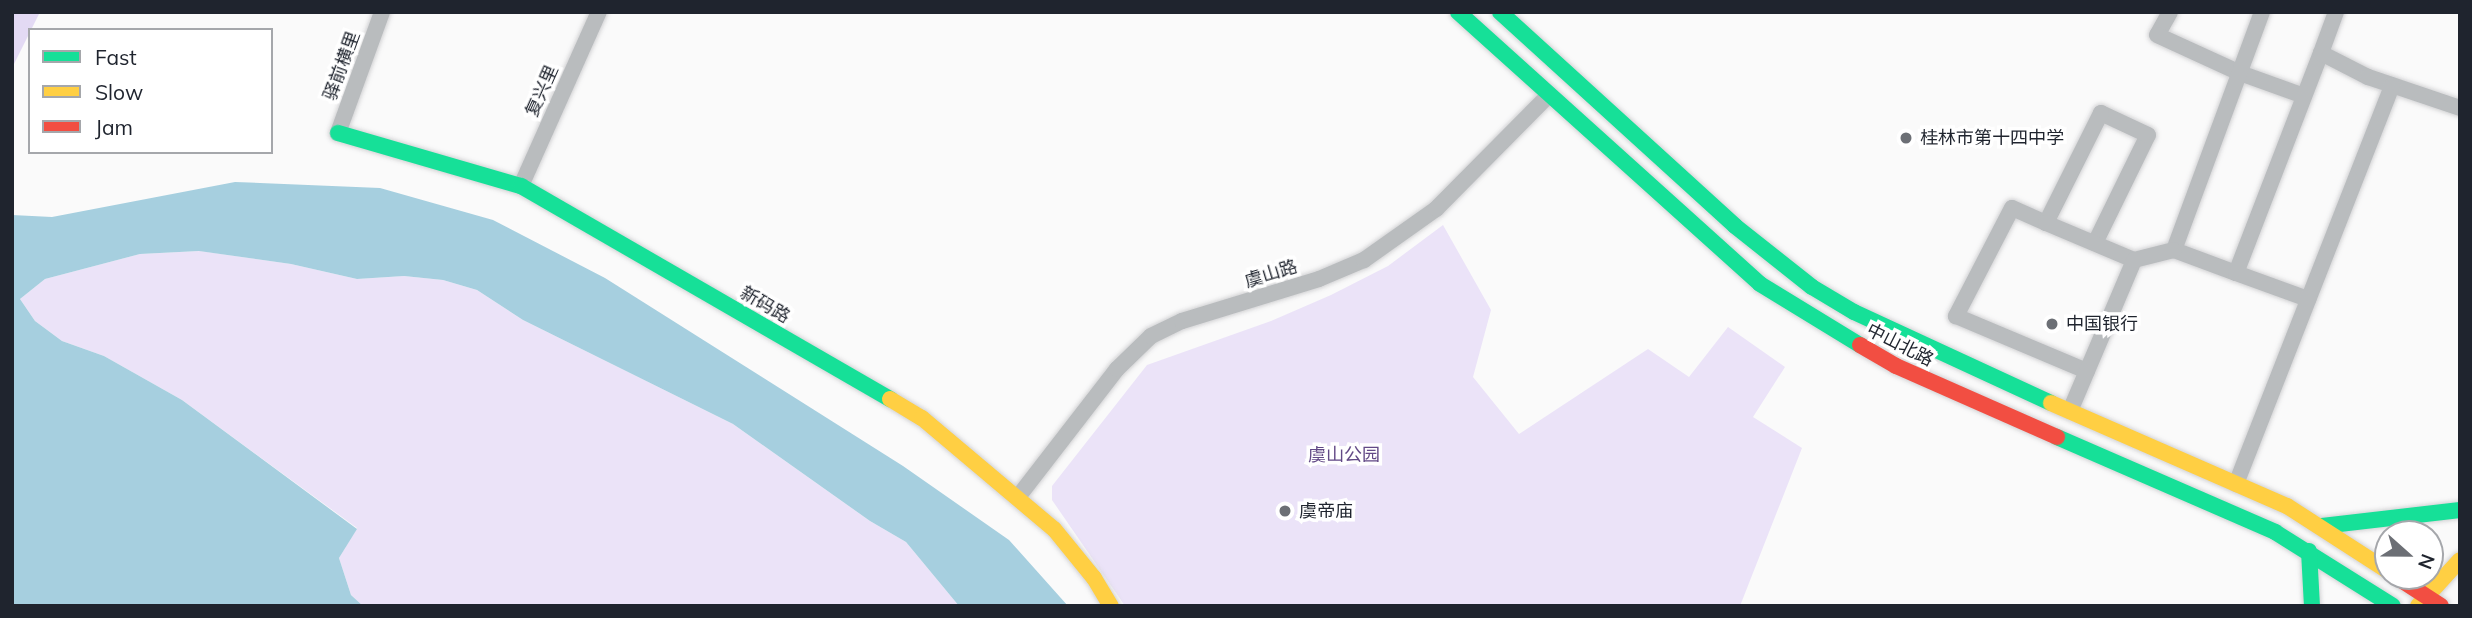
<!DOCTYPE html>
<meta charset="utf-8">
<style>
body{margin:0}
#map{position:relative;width:2472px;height:618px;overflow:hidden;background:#fafafa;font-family:Mulish,"Noto Sans SC",sans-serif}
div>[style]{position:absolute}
.green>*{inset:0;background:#ebe3f8}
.forest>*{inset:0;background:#e3daf4}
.water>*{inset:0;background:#a6cfdf}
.roads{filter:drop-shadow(0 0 2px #d3d3d5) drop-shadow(0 0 2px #d3d3d5)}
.street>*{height:16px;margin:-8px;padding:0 8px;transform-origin:8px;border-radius:8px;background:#b9bcbe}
.fast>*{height:16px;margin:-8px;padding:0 8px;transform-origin:8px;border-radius:8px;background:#16e098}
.slow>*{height:16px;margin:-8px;padding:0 8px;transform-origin:8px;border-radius:8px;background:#ffcf43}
.jam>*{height:16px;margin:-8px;padding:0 8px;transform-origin:8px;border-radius:8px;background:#f24e42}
.dots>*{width:19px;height:19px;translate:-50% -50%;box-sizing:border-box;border:4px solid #fff;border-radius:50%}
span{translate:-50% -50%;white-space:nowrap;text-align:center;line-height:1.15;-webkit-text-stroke:7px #fff;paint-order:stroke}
.street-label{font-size:18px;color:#1f242e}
.poi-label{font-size:18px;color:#1f242e}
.left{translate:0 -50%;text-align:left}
.park-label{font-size:18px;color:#624986}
.frame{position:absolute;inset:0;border:14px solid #1f242e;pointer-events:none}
.legend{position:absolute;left:28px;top:28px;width:245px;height:126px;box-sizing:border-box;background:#fff;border:2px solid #a5a7ab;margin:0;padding:9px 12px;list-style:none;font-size:21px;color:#1f242e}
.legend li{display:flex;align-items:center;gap:14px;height:35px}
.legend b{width:35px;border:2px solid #a5a7ab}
.north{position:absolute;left:2374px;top:520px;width:70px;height:70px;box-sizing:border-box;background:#fff;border:2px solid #a5a7ab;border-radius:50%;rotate:111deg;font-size:19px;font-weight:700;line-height:28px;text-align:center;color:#1f242e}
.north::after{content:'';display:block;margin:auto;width:24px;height:32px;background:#6c6f75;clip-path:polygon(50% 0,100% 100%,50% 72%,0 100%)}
</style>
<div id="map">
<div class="green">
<div style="clip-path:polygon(1443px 225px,1491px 310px,1473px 377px,1519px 434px,1648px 349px,1689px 377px,1728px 327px,1785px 367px,1753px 417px,1802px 448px,1740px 606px,1125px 606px,1052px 500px,1052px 486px,1147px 365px,1271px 321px,1331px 295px,1388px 266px)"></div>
<div style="clip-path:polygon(200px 251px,291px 264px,357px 279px,404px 276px,443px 280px,477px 290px,523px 320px,733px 424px,870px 521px,906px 542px,959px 606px,363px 606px,351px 595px,339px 558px,357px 528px,182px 400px,104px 356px,62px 341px,35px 321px,20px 299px,45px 279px,140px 254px)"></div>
</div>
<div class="forest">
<div style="clip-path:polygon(12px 12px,40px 12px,12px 68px)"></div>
</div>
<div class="water">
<div style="clip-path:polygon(235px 182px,380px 188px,493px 220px,605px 278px,903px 466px,1009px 540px,1068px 606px,959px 606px,906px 542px,870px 521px,733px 424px,523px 320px,477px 290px,443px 280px,404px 276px,357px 279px,291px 264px,199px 251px,140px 254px,45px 279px,20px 299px,35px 321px,62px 341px,104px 356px,182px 400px,357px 529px,339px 558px,351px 595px,363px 606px,12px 606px,12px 215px,52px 217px)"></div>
</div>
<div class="roads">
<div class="street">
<div style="left:2170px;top:12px;width:26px;rotate:119deg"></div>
<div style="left:2157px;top:35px;width:91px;rotate:24.6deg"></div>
<div style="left:2240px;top:73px;width:68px;rotate:19.8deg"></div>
<div style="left:2262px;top:12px;width:254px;rotate:110.3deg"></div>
<div style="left:2174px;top:250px;width:66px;rotate:20.4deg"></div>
<div style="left:2236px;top:273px;width:236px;rotate:-68.9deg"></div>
<div style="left:2336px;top:12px;width:44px;rotate:110.1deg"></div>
<div style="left:2321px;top:53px;width:53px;rotate:27.1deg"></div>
<div style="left:2368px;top:77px;width:97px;rotate:18.6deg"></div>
<div style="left:338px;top:133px;width:129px;rotate:-70deg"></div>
<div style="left:521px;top:186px;width:191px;rotate:-65.9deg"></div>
<div style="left:2046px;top:223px;width:37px;rotate:-156deg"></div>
<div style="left:2012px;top:208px;width:122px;rotate:117.4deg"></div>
<div style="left:1956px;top:316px;width:142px;rotate:22.8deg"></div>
<div style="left:2095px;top:243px;width:120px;rotate:-63.9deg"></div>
<div style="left:2148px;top:135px;width:52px;rotate:-154.9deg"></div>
<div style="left:2101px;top:113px;width:123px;rotate:116.6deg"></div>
<div style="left:2046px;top:223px;width:95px;rotate:22.8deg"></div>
<div style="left:2236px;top:273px;width:77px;rotate:19.9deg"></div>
<div style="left:2070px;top:411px;width:164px;rotate:-67deg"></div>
<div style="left:2134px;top:260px;width:41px;rotate:-14deg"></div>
<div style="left:2236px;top:484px;width:428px;rotate:-68.6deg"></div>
<div style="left:1018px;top:497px;width:162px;rotate:-52.3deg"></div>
<div style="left:1117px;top:369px;width:47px;rotate:-44.1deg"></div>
<div style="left:1151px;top:336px;width:34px;rotate:-26deg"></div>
<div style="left:1182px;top:321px;width:143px;rotate:-17deg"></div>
<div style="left:1319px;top:279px;width:49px;rotate:-22.9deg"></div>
<div style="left:1364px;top:260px;width:88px;rotate:-35.3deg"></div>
<div style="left:1436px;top:209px;width:161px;rotate:-45.3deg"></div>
</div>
<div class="fast">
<div style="left:1458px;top:12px;width:406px;rotate:42deg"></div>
<div style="left:1760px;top:284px;width:117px;rotate:31.4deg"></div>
<div style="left:1500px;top:12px;width:318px;rotate:42.3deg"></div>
<div style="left:1735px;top:226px;width:98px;rotate:38.4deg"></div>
<div style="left:1812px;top:287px;width:49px;rotate:30.8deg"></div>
<div style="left:1854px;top:312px;width:217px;rotate:24.8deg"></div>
<div style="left:338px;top:133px;width:191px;rotate:16.2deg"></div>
<div style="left:521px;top:186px;width:426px;rotate:30deg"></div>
<div style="left:2057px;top:437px;width:238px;rotate:23.5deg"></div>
<div style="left:2275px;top:532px;width:139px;rotate:32.1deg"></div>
<div style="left:2322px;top:526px;width:139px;rotate:-6.6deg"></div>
<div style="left:2309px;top:551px;width:55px;rotate:86.9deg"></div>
</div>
<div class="slow">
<div style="left:890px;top:399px;width:37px;rotate:31deg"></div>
<div style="left:922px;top:418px;width:172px;rotate:40.1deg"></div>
<div style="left:1054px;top:529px;width:63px;rotate:50.8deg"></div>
<div style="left:1094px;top:578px;width:33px;rotate:59deg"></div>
<div style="left:2051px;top:403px;width:257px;rotate:23.6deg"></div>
<div style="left:2287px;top:506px;width:120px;rotate:32.8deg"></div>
<div style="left:2418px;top:606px;width:62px;rotate:-47.6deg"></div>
</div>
<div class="jam">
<div style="left:1860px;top:345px;width:42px;rotate:30.3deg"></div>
<div style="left:1896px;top:366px;width:176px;rotate:23.8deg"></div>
<div style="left:2395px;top:576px;width:55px;rotate:33.1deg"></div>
</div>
</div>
<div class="dots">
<div style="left:1906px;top:138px;background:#6c6f75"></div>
<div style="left:2052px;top:324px;background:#6c6f75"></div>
<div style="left:1285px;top:511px;background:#6c6f75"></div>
</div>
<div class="street-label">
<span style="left:342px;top:66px;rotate:-70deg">驿前横里</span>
<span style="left:542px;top:91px;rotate:-66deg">复兴里</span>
<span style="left:1271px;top:274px;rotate:-17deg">虞山路</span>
<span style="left:765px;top:305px;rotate:30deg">新码路</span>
<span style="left:1900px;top:345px;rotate:27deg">中山北路</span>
</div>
<div class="poi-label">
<span class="left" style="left:1920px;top:138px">桂林市第十四中学</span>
<span class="left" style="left:2066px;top:324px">中国银行</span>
<span class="left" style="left:1299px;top:511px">虞帝庙</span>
</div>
<div class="park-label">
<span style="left:1344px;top:455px">虞山公园</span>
</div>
<div class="frame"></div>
<ul class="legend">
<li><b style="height:9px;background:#16e098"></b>Fast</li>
<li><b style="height:9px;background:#ffcf43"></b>Slow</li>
<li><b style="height:9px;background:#f24e42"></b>Jam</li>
</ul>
<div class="north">N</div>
</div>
